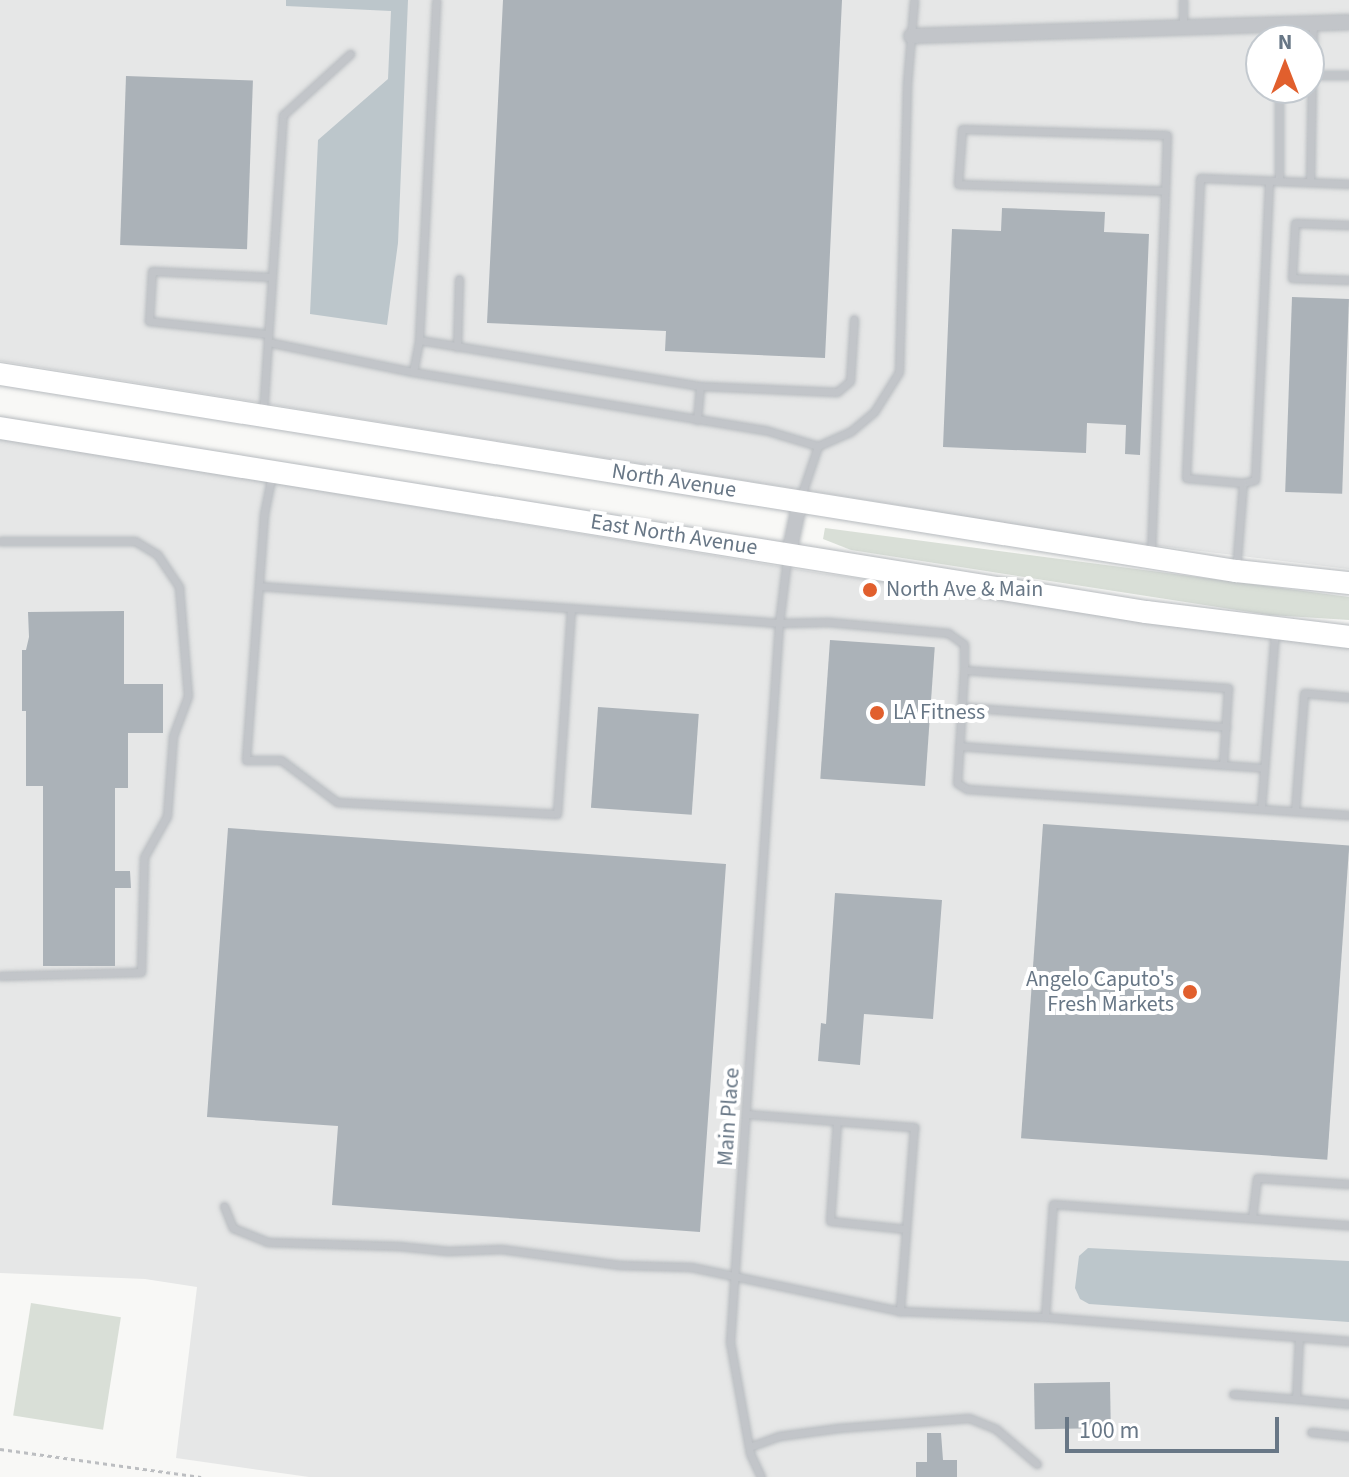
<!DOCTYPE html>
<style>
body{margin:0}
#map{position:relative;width:1349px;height:1477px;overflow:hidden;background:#f8f8f6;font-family:"Source Sans 3",sans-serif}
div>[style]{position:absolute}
.built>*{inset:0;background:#e6e7e7}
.green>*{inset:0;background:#d9dfd7;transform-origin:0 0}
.water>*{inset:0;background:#bcc6cb}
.building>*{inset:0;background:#abb2b8;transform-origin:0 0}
.path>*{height:3px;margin-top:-1.5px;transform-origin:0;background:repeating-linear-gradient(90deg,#bcbec1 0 4px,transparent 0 8px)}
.roads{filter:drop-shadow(0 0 2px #b7bbbf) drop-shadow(0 0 2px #b7bbbf)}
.lane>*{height:7px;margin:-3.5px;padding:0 3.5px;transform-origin:3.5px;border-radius:3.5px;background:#c2c5c9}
.street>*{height:14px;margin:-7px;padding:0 7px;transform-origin:7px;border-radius:7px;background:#c2c5c9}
.primary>*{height:22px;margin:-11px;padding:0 11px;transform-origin:11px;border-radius:11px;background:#fff}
.dots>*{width:22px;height:22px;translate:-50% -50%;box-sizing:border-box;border:4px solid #fff;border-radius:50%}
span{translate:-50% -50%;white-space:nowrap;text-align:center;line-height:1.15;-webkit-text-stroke:8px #fff;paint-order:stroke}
.street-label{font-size:22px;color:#687786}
.poi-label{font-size:22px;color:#687786}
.left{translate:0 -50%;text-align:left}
.right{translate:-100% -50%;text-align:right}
.north{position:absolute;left:1245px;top:24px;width:80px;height:80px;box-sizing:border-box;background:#fff;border:2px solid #c3c9cf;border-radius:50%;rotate:0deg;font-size:22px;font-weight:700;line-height:32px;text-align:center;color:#687786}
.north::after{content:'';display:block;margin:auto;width:28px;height:36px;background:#e15f2d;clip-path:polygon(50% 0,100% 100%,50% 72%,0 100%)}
.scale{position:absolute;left:1065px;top:1417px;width:214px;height:36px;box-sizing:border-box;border:4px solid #687786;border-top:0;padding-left:10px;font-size:24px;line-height:28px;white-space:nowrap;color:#687786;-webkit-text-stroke:6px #fff;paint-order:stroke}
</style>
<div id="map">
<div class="built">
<div style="clip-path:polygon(evenodd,0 0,1349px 0,1349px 569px,1011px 528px,928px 510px,0 361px,0 0,1261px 40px,1309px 40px,1309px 88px,1261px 88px,1261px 40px)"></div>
<div style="clip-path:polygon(0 438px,820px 573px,1349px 645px,1349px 1477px,309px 1477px,176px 1458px,197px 1287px,145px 1279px,0 1273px)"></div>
</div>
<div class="green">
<div style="clip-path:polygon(825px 528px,1349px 597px,1349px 620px,1269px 615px,851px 550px,823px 539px)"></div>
<div style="left:31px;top:1303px;width:91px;height:114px;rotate:9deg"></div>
</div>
<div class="water">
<div style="clip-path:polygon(286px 0,408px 0,398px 243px,387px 325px,310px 314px,318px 140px,388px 79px,391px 11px,286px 6px)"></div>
<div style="clip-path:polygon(1088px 1248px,1349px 1261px,1349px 1322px,1089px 1304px,1080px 1299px,1075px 1288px,1079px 1256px)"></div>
</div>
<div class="building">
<div style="clip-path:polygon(503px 0,842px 0,825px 358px,665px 351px,666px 331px,487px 323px)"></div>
<div style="left:126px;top:76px;width:127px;height:169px;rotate:2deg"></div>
<div style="clip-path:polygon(1002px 208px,1105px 212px,1104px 232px,1149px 234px,1140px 455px,1125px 454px,1126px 425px,1087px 423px,1086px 453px,943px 447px,952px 229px,1001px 231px)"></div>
<div style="left:1292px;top:297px;width:57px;height:195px;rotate:2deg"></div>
<div style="clip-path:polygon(124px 611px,124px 684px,163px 684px,163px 733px,128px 733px,128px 788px,115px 788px,115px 871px,130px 871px,131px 888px,115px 888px,115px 966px,43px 966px,43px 786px,26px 786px,26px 711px,22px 711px,22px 650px,26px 650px,29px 637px,28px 612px)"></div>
<div style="left:830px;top:640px;width:105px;height:139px;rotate:4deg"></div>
<div style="left:598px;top:707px;width:101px;height:101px;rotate:4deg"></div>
<div style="left:1043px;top:824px;width:307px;height:315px;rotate:4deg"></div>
<div style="clip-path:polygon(228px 828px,726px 864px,700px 1232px,332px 1205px,338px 1126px,207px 1117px)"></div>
<div style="clip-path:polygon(835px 893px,942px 900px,933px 1019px,864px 1014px,860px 1065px,818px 1061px,821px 1023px,826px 1024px)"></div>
<div style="left:1110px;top:1382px;width:46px;height:76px;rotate:89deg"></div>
<div style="clip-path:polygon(927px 1433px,941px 1433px,943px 1460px,957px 1460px,957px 1477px,916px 1477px,916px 1462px,927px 1462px)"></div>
</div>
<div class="path">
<div style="left:0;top:1449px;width:203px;rotate:7.9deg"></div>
</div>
<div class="roads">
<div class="lane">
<div style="left:1183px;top:27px;width:27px;rotate:-90deg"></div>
<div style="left:1311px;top:75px;width:38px"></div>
<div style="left:1279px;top:181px;width:93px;rotate:-90deg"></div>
<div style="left:1310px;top:182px;width:159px;rotate:-88.9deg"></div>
<div style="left:1349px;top:225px;width:54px;rotate:-177.9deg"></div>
<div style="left:1295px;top:223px;width:55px;rotate:93.1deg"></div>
<div style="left:1292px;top:278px;width:57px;rotate:2deg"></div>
<div style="left:268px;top:334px;width:120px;rotate:-173.8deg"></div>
<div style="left:149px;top:321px;width:50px;rotate:-86.6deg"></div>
<div style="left:152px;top:271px;width:120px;rotate:2.9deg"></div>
<div style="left:419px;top:340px;width:285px;rotate:9.3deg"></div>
<div style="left:700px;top:386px;width:137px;rotate:2.5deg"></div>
<div style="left:837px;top:392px;width:17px;rotate:-40deg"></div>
<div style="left:850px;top:381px;width:62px;rotate:-86.3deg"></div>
<div style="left:268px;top:342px;width:148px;rotate:11.7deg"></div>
<div style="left:413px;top:372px;width:33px;rotate:-79deg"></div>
<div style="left:419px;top:340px;width:340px;rotate:-87.1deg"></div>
<div style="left:457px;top:347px;width:68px;rotate:-88.3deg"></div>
<div style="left:413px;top:372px;width:357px;rotate:9.4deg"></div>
<div style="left:765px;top:430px;width:55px;rotate:16.8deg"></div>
<div style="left:263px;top:414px;width:300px;rotate:-86.2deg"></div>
<div style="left:283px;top:115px;width:91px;rotate:-42.3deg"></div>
<div style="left:697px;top:420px;width:34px;rotate:-85deg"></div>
<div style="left:272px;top:474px;width:41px;rotate:101.3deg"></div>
<div style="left:264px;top:514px;width:247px;rotate:94.2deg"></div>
<div style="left:246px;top:760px;width:35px"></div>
<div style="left:281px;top:760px;width:70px;rotate:36.9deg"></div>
<div style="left:337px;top:802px;width:220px;rotate:3.1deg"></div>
<div style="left:557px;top:814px;width:206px;rotate:-86.1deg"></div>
<div style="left:1243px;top:483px;width:12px;rotate:-14deg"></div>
<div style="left:1255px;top:480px;width:299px;rotate:-87.3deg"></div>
<div style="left:800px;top:499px;width:56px;rotate:-71.2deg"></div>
<div style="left:818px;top:446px;width:35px;rotate:-24deg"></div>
<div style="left:850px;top:432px;width:31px;rotate:-40deg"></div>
<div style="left:874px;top:412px;width:47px;rotate:-58deg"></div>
<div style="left:899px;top:372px;width:288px;rotate:-88.4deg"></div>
<div style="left:907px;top:84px;width:84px;rotate:-85.2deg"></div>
<div style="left:0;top:541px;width:135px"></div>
<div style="left:135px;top:541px;width:26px;rotate:31deg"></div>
<div style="left:157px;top:554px;width:40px;rotate:56deg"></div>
<div style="left:179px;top:587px;width:109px;rotate:85.3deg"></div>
<div style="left:188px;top:696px;width:43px;rotate:110.6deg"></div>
<div style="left:173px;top:736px;width:80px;rotate:94.3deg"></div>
<div style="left:167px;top:816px;width:47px;rotate:119.3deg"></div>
<div style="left:144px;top:857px;width:115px;rotate:91.5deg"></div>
<div style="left:141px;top:972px;width:141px;rotate:178.4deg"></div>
<div style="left:1151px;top:553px;width:75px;rotate:-87.7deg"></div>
<div style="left:1154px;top:478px;width:287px;rotate:-87.8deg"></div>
<div style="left:1165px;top:191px;width:56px;rotate:-88deg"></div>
<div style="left:1167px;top:135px;width:205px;rotate:-178.3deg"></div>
<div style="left:962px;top:129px;width:55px;rotate:94.2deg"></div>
<div style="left:958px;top:184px;width:207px;rotate:1.9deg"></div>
<div style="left:1236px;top:570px;width:87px;rotate:-85.4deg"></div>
<div style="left:1243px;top:483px;width:57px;rotate:-175deg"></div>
<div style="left:1186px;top:478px;width:300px;rotate:-87.3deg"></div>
<div style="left:1200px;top:178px;width:149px;rotate:2.3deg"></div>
<div style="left:259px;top:586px;width:521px;rotate:4.07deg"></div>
<div style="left:779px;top:623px;width:49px;rotate:-1.2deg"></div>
<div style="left:828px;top:622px;width:121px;rotate:5.2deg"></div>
<div style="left:948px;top:633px;width:19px;rotate:35deg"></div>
<div style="left:964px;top:644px;width:26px;rotate:90deg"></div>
<div style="left:964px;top:670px;width:265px;rotate:3.9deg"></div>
<div style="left:1228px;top:688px;width:77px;rotate:93.7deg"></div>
<div style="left:964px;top:670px;width:113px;rotate:93.5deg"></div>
<div style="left:957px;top:783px;width:12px;rotate:31deg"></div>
<div style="left:967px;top:789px;width:383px;rotate:3.9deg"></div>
<div style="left:962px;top:707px;width:265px;rotate:4.3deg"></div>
<div style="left:959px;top:746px;width:306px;rotate:4.1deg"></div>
<div style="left:1261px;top:809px;width:179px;rotate:-85.5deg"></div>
<div style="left:1295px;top:811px;width:118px;rotate:-85.6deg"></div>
<div style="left:1304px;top:693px;width:45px;rotate:5.1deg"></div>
<div style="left:747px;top:1114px;width:168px;rotate:4.5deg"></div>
<div style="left:914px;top:1127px;width:185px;rotate:94.4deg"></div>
<div style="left:837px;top:1121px;width:100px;rotate:94deg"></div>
<div style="left:830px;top:1221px;width:76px;rotate:6deg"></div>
<div style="left:224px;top:1206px;width:24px;rotate:68deg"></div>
<div style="left:233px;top:1228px;width:37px;rotate:22deg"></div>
<div style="left:267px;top:1242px;width:132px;rotate:1.7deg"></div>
<div style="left:399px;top:1246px;width:49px;rotate:5.8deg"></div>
<div style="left:448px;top:1251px;width:53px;rotate:-2.2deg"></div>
<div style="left:501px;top:1249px;width:120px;rotate:7.7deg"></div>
<div style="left:620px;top:1265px;width:71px;rotate:1.6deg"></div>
<div style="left:691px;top:1267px;width:214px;rotate:11.9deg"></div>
<div style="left:900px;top:1311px;width:145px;rotate:2.4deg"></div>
<div style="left:1045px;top:1317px;width:305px;rotate:4.5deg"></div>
<div style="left:1252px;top:1218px;width:40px;rotate:-82.9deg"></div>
<div style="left:1257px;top:1178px;width:92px;rotate:3.7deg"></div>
<div style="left:1045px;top:1317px;width:113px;rotate:-86deg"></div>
<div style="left:1053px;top:1204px;width:297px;rotate:4.1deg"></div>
<div style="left:1299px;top:1337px;width:62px;rotate:92.8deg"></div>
<div style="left:1296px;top:1399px;width:53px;rotate:5.4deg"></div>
<div style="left:1233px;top:1394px;width:63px;rotate:4.5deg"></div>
<div style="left:1311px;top:1432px;width:38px;rotate:6deg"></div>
<div style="left:749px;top:1447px;width:32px;rotate:-20deg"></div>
<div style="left:779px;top:1436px;width:60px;rotate:-7.7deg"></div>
<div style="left:838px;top:1428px;width:131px;rotate:-4.4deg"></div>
<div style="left:969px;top:1418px;width:29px;rotate:22deg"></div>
<div style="left:996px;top:1429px;width:54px;rotate:40.5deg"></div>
<div style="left:761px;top:1477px;width:26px;rotate:-115deg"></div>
<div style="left:750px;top:1453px;width:113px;rotate:-100.2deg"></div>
<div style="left:730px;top:1342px;width:721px;rotate:-86.1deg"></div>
<div style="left:779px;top:623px;width:64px;rotate:-82.9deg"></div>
</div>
<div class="street">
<div style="left:911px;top:36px;width:438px;rotate:-1.8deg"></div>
<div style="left:789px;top:553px;width:53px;rotate:-78.1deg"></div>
</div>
<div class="primary">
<div style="left:0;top:374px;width:1252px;rotate:9.06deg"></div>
<div style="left:1236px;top:571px;width:114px;rotate:6.1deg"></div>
<div style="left:0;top:428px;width:1161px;rotate:9.12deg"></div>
<div style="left:1146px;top:612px;width:205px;rotate:7deg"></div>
</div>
</div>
<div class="dots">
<div style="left:870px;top:590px;background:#e15f2d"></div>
<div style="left:877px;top:713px;background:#e15f2d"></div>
<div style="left:1190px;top:992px;background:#e15f2d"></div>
</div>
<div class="street-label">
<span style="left:674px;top:481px;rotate:9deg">North Avenue</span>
<span style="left:674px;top:535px;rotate:9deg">East North Avenue</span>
<span style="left:729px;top:1117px;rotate:-86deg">Main Place</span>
</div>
<div class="poi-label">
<span class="left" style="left:886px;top:590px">North Ave &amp; Main</span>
<span class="left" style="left:893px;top:713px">LA Fitness</span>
<span class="right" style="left:1174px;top:992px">Angelo Caputo's<br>Fresh Markets</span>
</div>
<div class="north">N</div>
<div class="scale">100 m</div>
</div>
